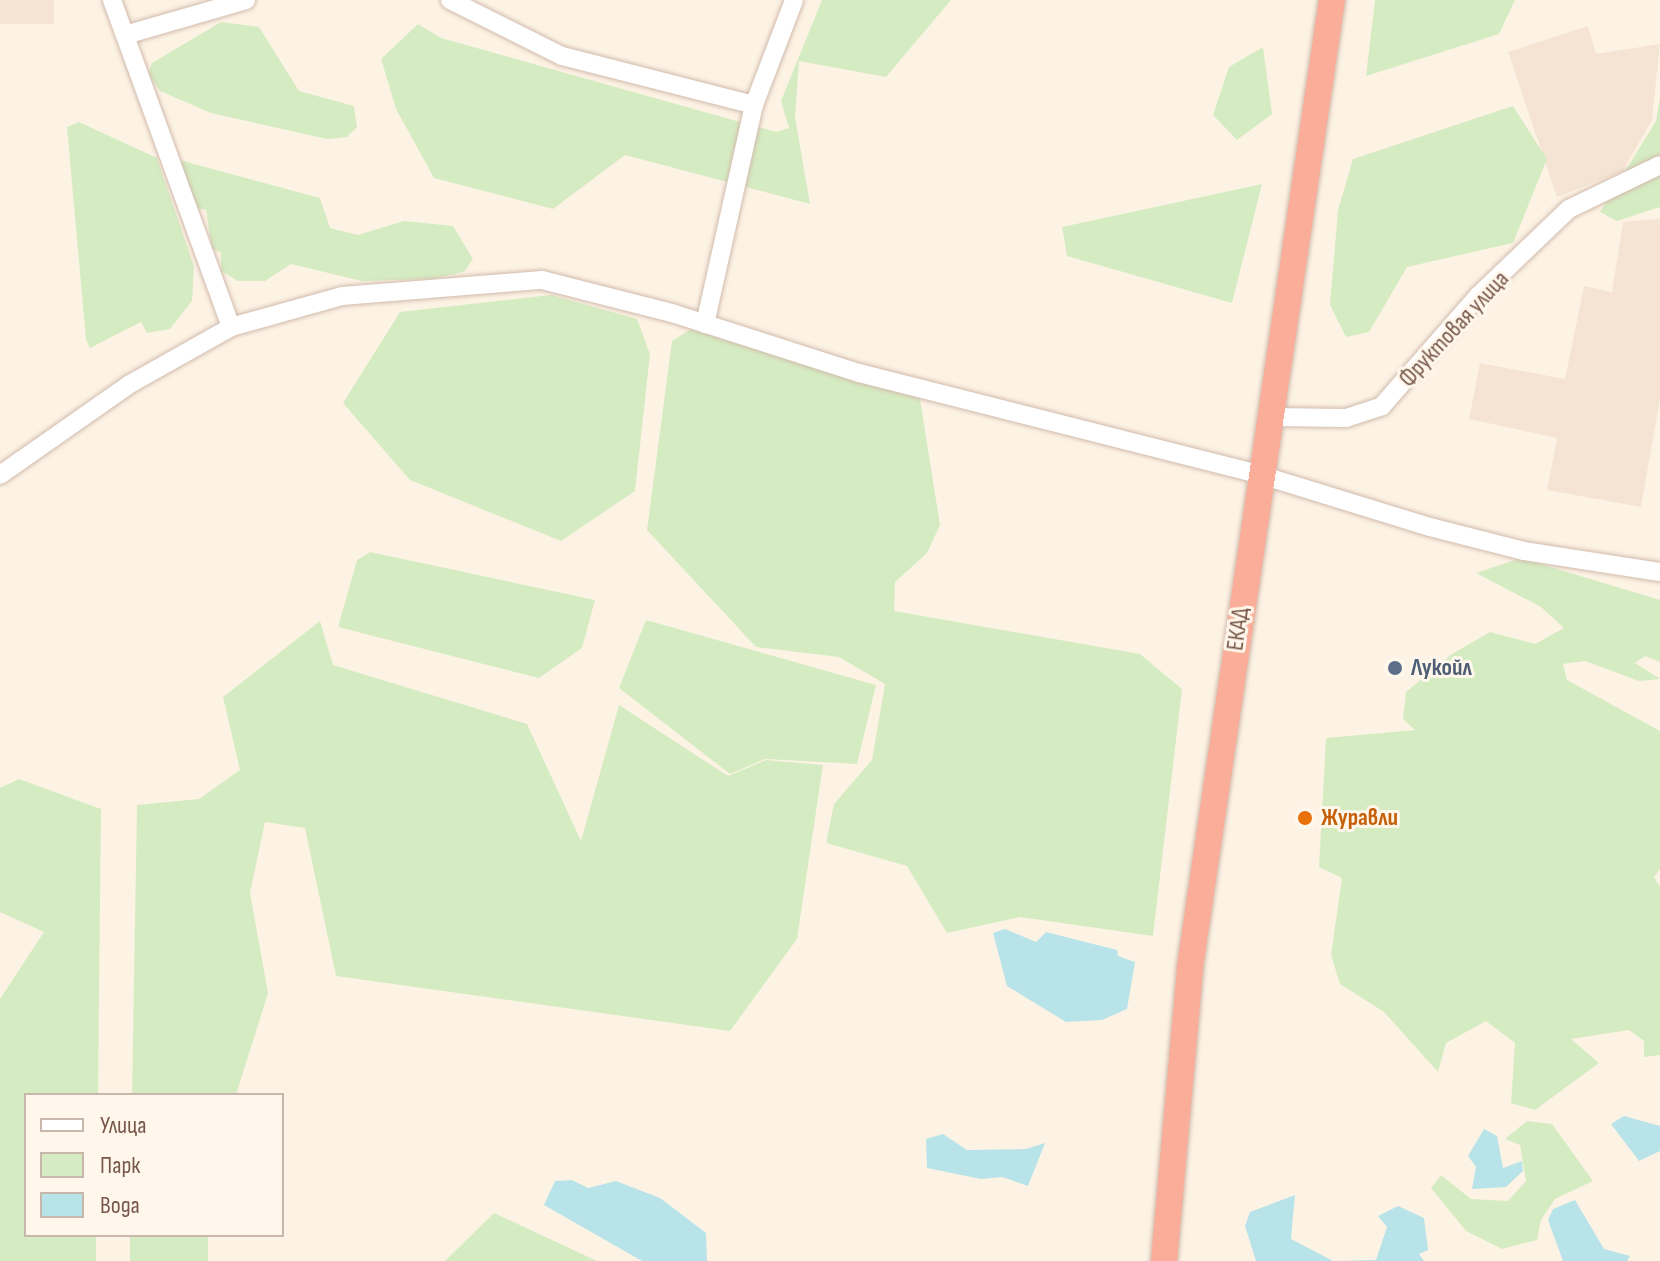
<!DOCTYPE html>
<meta charset="utf-8">
<style>
body{margin:0}
#map{position:relative;width:1660px;height:1261px;overflow:hidden;background:#fdf3e5;font-family:"Sofia Sans Condensed",sans-serif}
div>[style]{position:absolute}
.residential>*{inset:0;background:#f5e4d3;transform-origin:0 0}
.green>*{inset:0;background:#d5ecc2;transform-origin:0 0}
.water>*{inset:0;background:#b8e3e8}
.roads{filter:drop-shadow(0 0 2px #d1bbad) drop-shadow(0 0 2px #d1bbad)}
.minor>*{height:18px;margin:-9px;padding:0 9px;transform-origin:9px;border-radius:9px;background:#fff}
.highway>*{height:26px;margin:-13px;padding:0 13px;transform-origin:13px;border-radius:13px;background:#faae99}
.dots>*{width:22px;height:22px;translate:-50% -50%;box-sizing:border-box;border:4px solid #fff7ec;border-radius:50%}
span{translate:-50% -50%;white-space:nowrap;text-align:center;line-height:1.15;-webkit-text-stroke:6px #fff7ec;paint-order:stroke}
.street-label{font-size:24px;color:#775749}
.service-label{font-size:24px;color:#4e5e75;font-weight:700}
.left{translate:0 -50%;text-align:left}
.food-label{font-size:24px;color:#c56008;font-weight:700}
.legend{position:absolute;left:24px;top:1093px;width:260px;height:144px;box-sizing:border-box;background:#fff7ec;border:2px solid #c9b7ab;margin:0;padding:10px 14px;list-style:none;font-size:24px;color:#775749}
.legend li{display:flex;align-items:center;gap:16px;height:40px}
.legend b{width:40px;border:2px solid #c9b7ab}
</style>
<div id="map">
<div class="residential">
<div style="left:0;top:0;width:54px;height:24px"></div>
<div style="clip-path:polygon(1588px 26px,1596px 54px,1660px 44px,1652px 120px,1623px 171px,1557px 197px,1508px 52px)"></div>
<div style="clip-path:polygon(1660px 219px,1660px 398px,1641px 507px,1547px 490px,1557px 438px,1469px 419px,1480px 363px,1565px 379px,1584px 286px,1612px 292px,1623px 222px)"></div>
</div>
<div class="green">
<div style="clip-path:polygon(822px 0,951px 0,886px 77px,799px 61px,795px 117px,810px 204px,625px 155px,553px 209px,434px 178px,396px 109px,381px 59px,418px 24px,441px 38px,776px 132px,789px 128px,781px 101px)"></div>
<div style="clip-path:polygon(1375px 0,1515px 0,1499px 34px,1366px 76px)"></div>
<div style="clip-path:polygon(221px 22px,259px 27px,299px 91px,354px 106px,357px 127px,347px 137px,327px 139px,211px 113px,160px 91px,148px 74px,152px 63px)"></div>
<div style="clip-path:polygon(1263px 47px,1272px 114px,1237px 140px,1213px 115px,1229px 67px)"></div>
<div style="clip-path:polygon(1660px 97px,1660px 207px,1617px 221px,1600px 212px,1656px 121px)"></div>
<div style="clip-path:polygon(1513px 106px,1547px 159px,1513px 243px,1407px 267px,1369px 332px,1346px 337px,1330px 305px,1338px 210px,1353px 159px)"></div>
<div style="clip-path:polygon(79px 122px,157px 158px,194px 267px,192px 301px,170px 329px,147px 333px,141px 322px,90px 348px,86px 340px,67px 127px)"></div>
<div style="clip-path:polygon(179px 160px,320px 198px,330px 228px,358px 235px,404px 221px,453px 226px,473px 259px,464px 272px,431px 279px,362px 281px,291px 264px,265px 281px,238px 281px,221px 271px,221px 252px,212px 249px,206px 210px,191px 207px)"></div>
<div style="clip-path:polygon(1262px 184px,1232px 303px,1067px 256px,1062px 227px)"></div>
<div style="clip-path:polygon(551px 295px,637px 319px,650px 354px,635px 491px,561px 541px,410px 480px,343px 403px,400px 312px)"></div>
<div style="clip-path:polygon(691px 329px,920px 399px,940px 525px,927px 553px,895px 582px,894px 611px,1140px 654px,1182px 689px,1153px 936px,1020px 917px,947px 933px,907px 866px,826px 843px,834px 804px,872px 760px,885px 684px,839px 657px,756px 647px,647px 530px,672px 341px)"></div>
<div style="clip-path:polygon(370px 552px,595px 600px,582px 648px,539px 678px,338px 627px,357px 560px)"></div>
<div style="clip-path:polygon(1521px 558px,1660px 600px,1660px 662px,1645px 656px,1635px 663px,1660px 679px,1639px 681px,1585px 661px,1563px 664px,1567px 680px,1660px 731px,1660px 869px,1654px 877px,1660px 887px,1660px 1055px,1644px 1057px,1644px 1041px,1629px 1030px,1571px 1039px,1599px 1063px,1535px 1110px,1511px 1103px,1515px 1043px,1486px 1021px,1446px 1043px,1438px 1072px,1384px 1012px,1340px 984px,1331px 955px,1342px 878px,1319px 867px,1326px 738px,1415px 730px,1403px 719px,1406px 692px,1452px 654px,1490px 632px,1535px 644px,1564px 628px,1541px 607px,1476px 573px)"></div>
<div style="clip-path:polygon(646px 620px,876px 685px,857px 764px,765px 759px,730px 774px,619px 688px)"></div>
<div style="clip-path:polygon(320px 621px,333px 665px,527px 724px,581px 841px,619px 705px,728px 776px,766px 760px,823px 765px,797px 939px,730px 1031px,336px 976px,305px 828px,265px 822px,250px 893px,268px 993px,236px 1095px,132px 1095px,137px 805px,199px 799px,240px 770px,223px 697px)"></div>
<div style="clip-path:polygon(19px 779px,101px 809px,98px 1095px,26px 1095px,26px 1235px,96px 1235px,96px 1261px,0 1261px,0 999px,44px 932px,0 912px,0 788px)"></div>
<div style="clip-path:polygon(1527px 1121px,1552px 1124px,1593px 1181px,1555px 1199px,1541px 1220px,1537px 1240px,1502px 1249px,1466px 1231px,1431px 1188px,1441px 1175px,1471px 1199px,1508px 1201px,1526px 1181px,1520px 1145px,1505px 1139px)"></div>
<div style="clip-path:polygon(494px 1213px,597px 1261px,445px 1261px)"></div>
<div style="left:130px;top:1235px;width:78px;height:26px"></div>
</div>
<div class="water">
<div style="clip-path:polygon(1005px 929px,1036px 942px,1046px 932px,1117px 950px,1118px 956px,1135px 962px,1127px 1009px,1102px 1020px,1066px 1022px,1007px 986px,993px 933px)"></div>
<div style="clip-path:polygon(1624px 1116px,1660px 1126px,1660px 1151px,1639px 1161px,1611px 1124px)"></div>
<div style="clip-path:polygon(1484px 1129px,1497px 1136px,1503px 1168px,1522px 1161px,1523px 1171px,1506px 1187px,1472px 1189px,1476px 1167px,1468px 1156px)"></div>
<div style="clip-path:polygon(943px 1134px,967px 1150px,1026px 1149px,1045px 1143px,1028px 1186px,1002px 1177px,981px 1179px,927px 1168px,926px 1139px)"></div>
<div style="clip-path:polygon(572px 1180px,588px 1188px,616px 1181px,660px 1198px,706px 1233px,707px 1261px,642px 1261px,544px 1205px,555px 1181px)"></div>
<div style="clip-path:polygon(1295px 1195px,1291px 1239px,1333px 1261px,1376px 1260px,1387px 1227px,1378px 1216px,1398px 1206px,1424px 1218px,1428px 1250px,1419px 1254px,1424px 1261px,1256px 1261px,1245px 1226px,1250px 1212px)"></div>
<div style="clip-path:polygon(1575px 1200px,1604px 1249px,1630px 1256px,1627px 1261px,1563px 1261px,1548px 1220px,1553px 1209px)"></div>
</div>
<div class="roads">
<div class="minor">
<div style="left:112px;top:0;width:348px;rotate:70deg"></div>
<div style="left:450px;top:0;width:125px;rotate:26.6deg"></div>
<div style="left:562px;top:56px;width:198px;rotate:14.3deg"></div>
<div style="left:125px;top:35px;width:126px;rotate:-16.1deg"></div>
<div style="left:705px;top:324px;width:224px;rotate:-77.4deg"></div>
<div style="left:754px;top:105px;width:112px;rotate:-69.1deg"></div>
<div style="left:1271px;top:417px;width:75px;rotate:0.8deg"></div>
<div style="left:1346px;top:418px;width:38px;rotate:-18deg"></div>
<div style="left:1382px;top:406px;width:147px;rotate:-48.9deg"></div>
<div style="left:1479px;top:295px;width:124px;rotate:-43.7deg"></div>
<div style="left:1569px;top:209px;width:101px;rotate:-25.8deg"></div>
<div style="left:0;top:475px;width:159px;rotate:-35deg"></div>
<div style="left:130px;top:384px;width:116px;rotate:-29.4deg"></div>
<div style="left:231px;top:327px;width:115px;rotate:-15.6deg"></div>
<div style="left:342px;top:296px;width:201px;rotate:-4.6deg"></div>
<div style="left:542px;top:280px;width:137px;rotate:14.3deg"></div>
<div style="left:675px;top:314px;width:193px;rotate:17.8deg"></div>
<div style="left:859px;top:373px;width:415px;rotate:14.2deg"></div>
<div style="left:1261px;top:475px;width:177px;rotate:17.1deg"></div>
<div style="left:1430px;top:527px;width:97px;rotate:14.3deg"></div>
<div style="left:1524px;top:551px;width:138px;rotate:8.8deg"></div>
</div>
<div class="highway">
<div style="left:1164px;top:1261px;width:295px;rotate:-84.9deg"></div>
<div style="left:1190px;top:967px;width:977px;rotate:-81.65deg"></div>
</div>
</div>
<div class="dots">
<div style="left:1395px;top:668px;background:#5c6f8a"></div>
<div style="left:1305px;top:818px;background:#e8710a"></div>
</div>
<div class="street-label">
<span style="left:1454px;top:329px;rotate:-47deg">Фруктовая улица</span>
<span style="left:1238px;top:629px;rotate:-82deg">ЕКАД</span>
</div>
<div class="service-label">
<span class="left" style="left:1411px;top:668px">Лукойл</span>
</div>
<div class="food-label">
<span class="left" style="left:1321px;top:818px">Журавли</span>
</div>
<ul class="legend">
<li><b style="height:10px;background:#fff"></b>Улица</li>
<li><b style="height:22px;background:#d5ecc2"></b>Парк</li>
<li><b style="height:22px;background:#b8e3e8"></b>Вода</li>
</ul>
</div>
